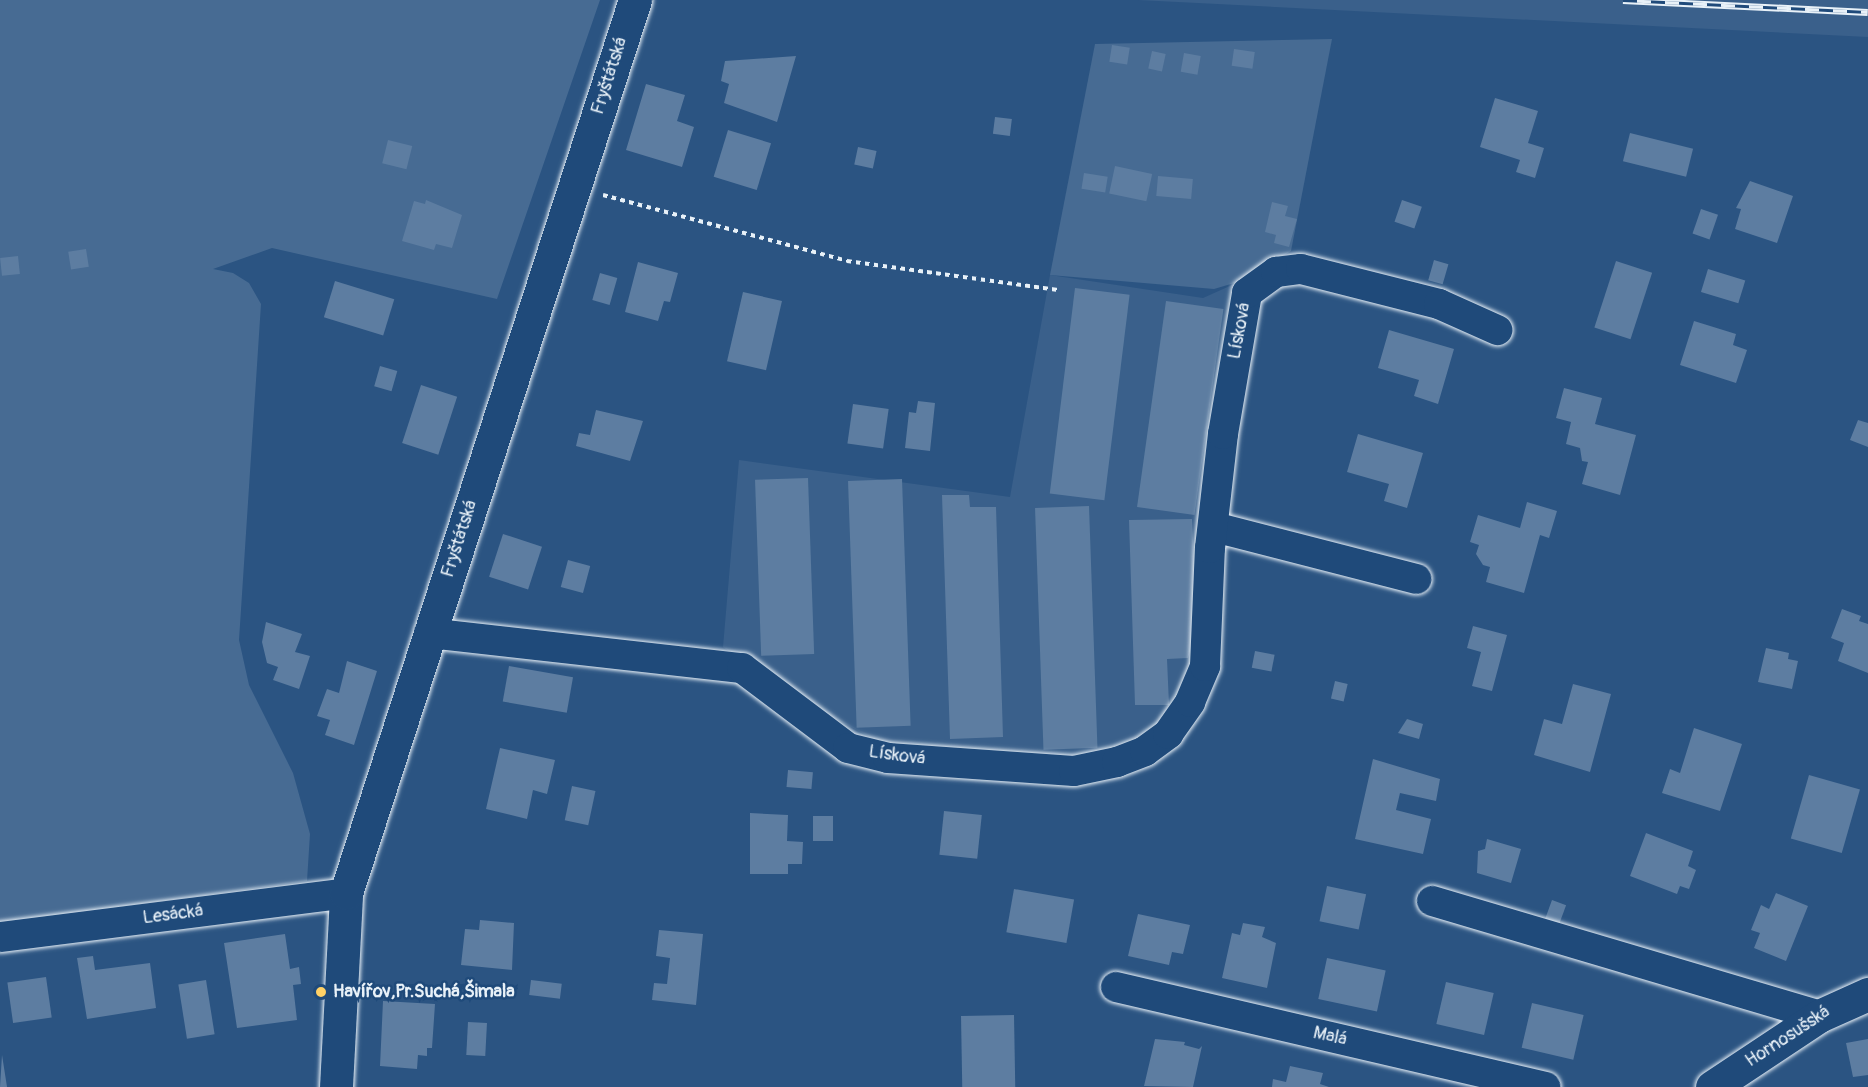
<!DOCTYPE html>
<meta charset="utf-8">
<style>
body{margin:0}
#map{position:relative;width:1868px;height:1087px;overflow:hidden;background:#2b5482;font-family:Pangolin,sans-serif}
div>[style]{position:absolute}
.built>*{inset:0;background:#3a608b}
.green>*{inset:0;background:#476b93}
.building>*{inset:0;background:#5d7da1;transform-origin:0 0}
.path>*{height:4px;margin-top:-2px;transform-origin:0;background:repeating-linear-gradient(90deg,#e8f1f8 0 4.5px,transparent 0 9px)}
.roads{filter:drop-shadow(0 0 2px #e8f1f8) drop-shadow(0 0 2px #e8f1f8)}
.minor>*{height:30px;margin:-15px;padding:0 15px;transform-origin:15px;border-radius:15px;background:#1f4a7a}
.tertiary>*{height:33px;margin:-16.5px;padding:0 16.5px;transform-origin:16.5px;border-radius:16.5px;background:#1f4a7a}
.rail>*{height:7px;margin-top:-3.5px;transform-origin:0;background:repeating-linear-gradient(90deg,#1f4a7a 0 14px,#e8f1f8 0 28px);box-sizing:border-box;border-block:2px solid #e8f1f8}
.dots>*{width:16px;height:16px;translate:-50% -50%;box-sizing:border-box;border:3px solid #1f4a7a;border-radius:50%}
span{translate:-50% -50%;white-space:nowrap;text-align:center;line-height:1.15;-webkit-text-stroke:5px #1f4a7a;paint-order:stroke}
.street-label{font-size:18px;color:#e8f1f8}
.poi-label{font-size:18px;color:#e8f1f8;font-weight:700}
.left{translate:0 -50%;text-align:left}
</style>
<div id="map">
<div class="built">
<div style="clip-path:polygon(1138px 0,1868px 0,1868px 37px)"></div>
<div style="clip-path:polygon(1050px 275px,1203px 298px,1241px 281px,1205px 666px,1168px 734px,1078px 761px,885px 745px,814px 707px,723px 647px,739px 460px,1010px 497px)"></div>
</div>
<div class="green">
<div style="clip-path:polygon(0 0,600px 0,497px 299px,272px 248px,213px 269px,233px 273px,249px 283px,261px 304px,239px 640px,249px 685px,293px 773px,310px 834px,307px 881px,0 923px)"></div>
<div style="clip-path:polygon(1332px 39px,1291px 251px,1241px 281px,1214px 289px,1050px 275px,1095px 44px)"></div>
</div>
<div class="building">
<div style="left:1112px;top:45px;width:18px;height:17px;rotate:9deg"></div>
<div style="left:1234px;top:49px;width:21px;height:17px;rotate:8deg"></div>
<div style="left:1152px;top:51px;width:14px;height:18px;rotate:12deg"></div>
<div style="left:1184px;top:53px;width:17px;height:19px;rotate:10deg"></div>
<div style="clip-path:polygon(796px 56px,777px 122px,724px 103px,729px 84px,721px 81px,725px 61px)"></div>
<div style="clip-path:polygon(646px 84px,685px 95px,677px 121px,694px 127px,682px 167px,626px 150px)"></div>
<div style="clip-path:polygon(1495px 98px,1538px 111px,1528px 143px,1544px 148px,1535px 178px,1516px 172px,1520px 160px,1480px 147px)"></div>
<div style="left:995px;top:117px;width:17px;height:17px;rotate:7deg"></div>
<div style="left:728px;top:130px;width:45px;height:49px;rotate:17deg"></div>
<div style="left:1630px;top:133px;width:65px;height:29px;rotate:14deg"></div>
<div style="left:388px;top:140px;width:25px;height:24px;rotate:14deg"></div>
<div style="left:858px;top:147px;width:19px;height:18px;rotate:12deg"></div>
<div style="left:1115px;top:166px;width:38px;height:28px;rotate:12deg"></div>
<div style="left:1084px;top:173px;width:24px;height:16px;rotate:9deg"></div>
<div style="left:1158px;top:176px;width:35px;height:20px;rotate:5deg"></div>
<div style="clip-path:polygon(1750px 181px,1793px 196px,1777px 243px,1735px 229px,1741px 209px,1736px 208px)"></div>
<div style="clip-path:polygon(426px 200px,462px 215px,452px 248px,436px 244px,434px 250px,402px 241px,414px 201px,425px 204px)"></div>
<div style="left:1402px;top:200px;width:21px;height:23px;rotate:19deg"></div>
<div style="clip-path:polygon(1272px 202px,1288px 206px,1285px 216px,1297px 219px,1289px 247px,1274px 243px,1276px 235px,1265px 232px)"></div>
<div style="left:1701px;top:209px;width:18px;height:26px;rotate:19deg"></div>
<div style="left:86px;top:249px;width:18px;height:18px;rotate:81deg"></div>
<div style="left:18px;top:256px;width:18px;height:18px;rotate:84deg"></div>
<div style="left:1434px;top:260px;width:15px;height:21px;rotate:16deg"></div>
<div style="left:1616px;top:261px;width:38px;height:70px;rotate:18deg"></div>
<div style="clip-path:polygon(638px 262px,678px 273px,670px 302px,664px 301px,658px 321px,625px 312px)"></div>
<div style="left:1708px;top:269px;width:39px;height:24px;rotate:17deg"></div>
<div style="left:600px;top:273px;width:18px;height:28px;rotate:16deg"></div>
<div style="left:335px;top:281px;width:62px;height:38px;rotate:17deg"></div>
<div style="left:1075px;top:288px;width:55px;height:207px;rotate:7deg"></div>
<div style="left:743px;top:292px;width:40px;height:71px;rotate:13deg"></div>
<div style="left:1166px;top:301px;width:58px;height:208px;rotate:8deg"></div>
<div style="clip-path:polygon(1694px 321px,1736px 334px,1733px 345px,1747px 350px,1736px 383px,1680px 365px)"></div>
<div style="clip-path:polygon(1389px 330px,1454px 349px,1438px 404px,1414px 396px,1419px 380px,1378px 368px)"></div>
<div style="left:380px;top:366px;width:18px;height:21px;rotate:16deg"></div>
<div style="left:421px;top:385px;width:38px;height:61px;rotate:18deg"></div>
<div style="clip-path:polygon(1564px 388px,1602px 398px,1595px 424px,1636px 435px,1620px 495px,1582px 484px,1588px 462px,1582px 461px,1580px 448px,1566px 444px,1571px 422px,1556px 418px)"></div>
<div style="clip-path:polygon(918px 401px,935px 403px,930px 451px,905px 448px,909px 412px,916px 413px)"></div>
<div style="left:853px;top:404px;width:36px;height:40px;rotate:8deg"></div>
<div style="clip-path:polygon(596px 410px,643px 421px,630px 461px,576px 446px,579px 433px,590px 435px)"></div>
<div style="clip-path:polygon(1858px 420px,1868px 423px,1868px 447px,1850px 440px)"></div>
<div style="clip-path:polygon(1358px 434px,1423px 453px,1407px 508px,1384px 501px,1389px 484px,1347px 472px)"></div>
<div style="left:808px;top:478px;width:176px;height:53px;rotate:88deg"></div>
<div style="left:902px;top:479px;width:247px;height:54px;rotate:88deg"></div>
<div style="clip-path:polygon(942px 495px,969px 495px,970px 507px,996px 507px,1003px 737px,950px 739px)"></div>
<div style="clip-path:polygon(1527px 502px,1557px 511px,1549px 538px,1540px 535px,1524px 593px,1486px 582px,1490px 567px,1483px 565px,1476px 554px,1479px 545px,1470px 542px,1478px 515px,1520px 528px)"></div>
<div style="left:1089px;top:506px;width:242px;height:54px;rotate:88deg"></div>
<div style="clip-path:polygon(1192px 519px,1197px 628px,1188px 658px,1167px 659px,1169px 705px,1135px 705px,1129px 520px)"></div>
<div style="left:503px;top:534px;width:41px;height:45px;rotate:18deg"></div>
<div style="left:568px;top:560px;width:23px;height:28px;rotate:15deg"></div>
<div style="clip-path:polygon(1842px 609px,1861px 616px,1859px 621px,1868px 624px,1868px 673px,1838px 661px,1844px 643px,1831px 638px)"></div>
<div style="clip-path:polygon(266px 622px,302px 634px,295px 652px,310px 656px,299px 689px,273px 680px,278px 667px,267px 663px,262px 642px)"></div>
<div style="clip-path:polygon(1473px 626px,1507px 635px,1492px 691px,1472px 686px,1481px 652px,1467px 648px)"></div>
<div style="clip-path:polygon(1766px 648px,1789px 653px,1788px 659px,1798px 661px,1792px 689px,1758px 682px)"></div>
<div style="left:1255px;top:651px;width:20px;height:17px;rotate:11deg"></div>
<div style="clip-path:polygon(347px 661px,377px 671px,354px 745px,325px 735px,330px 720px,317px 716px,327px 689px,339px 693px)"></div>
<div style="left:509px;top:666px;width:65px;height:36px;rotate:10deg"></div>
<div style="left:1335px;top:681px;width:13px;height:18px;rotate:13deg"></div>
<div style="clip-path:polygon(1573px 684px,1611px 694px,1590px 772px,1534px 755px,1544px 719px,1562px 724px)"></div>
<div style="clip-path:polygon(1407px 719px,1423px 724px,1419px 739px,1398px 733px)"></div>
<div style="clip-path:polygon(1694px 728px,1742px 744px,1720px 811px,1662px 793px,1670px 769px,1680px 773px)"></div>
<div style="clip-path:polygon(500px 748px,555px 760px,547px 794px,533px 790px,527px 819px,486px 809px)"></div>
<div style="clip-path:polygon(1373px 759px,1440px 779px,1436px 801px,1400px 793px,1396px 810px,1431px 819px,1423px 854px,1355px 839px)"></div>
<div style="left:788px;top:770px;width:25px;height:17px;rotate:5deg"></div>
<div style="left:1809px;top:775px;width:53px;height:66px;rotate:16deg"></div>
<div style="left:572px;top:786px;width:24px;height:35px;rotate:12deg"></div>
<div style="left:944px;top:811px;width:38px;height:44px;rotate:6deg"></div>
<div style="clip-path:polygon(750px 813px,788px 815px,787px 841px,803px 842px,802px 864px,788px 864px,788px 874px,750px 874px)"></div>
<div style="left:813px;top:816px;width:20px;height:25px"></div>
<div style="clip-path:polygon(1646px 833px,1693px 851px,1688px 866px,1696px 870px,1689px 889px,1680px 886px,1677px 894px,1630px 876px)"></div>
<div style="clip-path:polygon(1487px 839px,1521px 849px,1511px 883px,1477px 873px,1478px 851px,1485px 849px)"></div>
<div style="left:1327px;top:886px;width:40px;height:36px;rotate:12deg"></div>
<div style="left:1014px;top:889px;width:61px;height:44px;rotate:10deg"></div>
<div style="clip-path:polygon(1776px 893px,1808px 906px,1786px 961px,1754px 948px,1760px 933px,1751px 930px,1761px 905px,1769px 909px)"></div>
<div style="left:1552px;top:900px;width:15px;height:21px;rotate:20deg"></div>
<div style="clip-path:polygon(1138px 914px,1190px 925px,1183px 954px,1172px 952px,1169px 965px,1128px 956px)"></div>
<div style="clip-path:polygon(480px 920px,514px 923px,512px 970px,461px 965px,465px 929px,479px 930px)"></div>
<div style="clip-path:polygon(1243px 923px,1265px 927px,1262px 937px,1276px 943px,1267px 988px,1222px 978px,1232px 933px,1240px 935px)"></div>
<div style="clip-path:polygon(659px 930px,703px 934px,696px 1005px,652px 1000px,654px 983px,667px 984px,670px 958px,656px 956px)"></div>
<div style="clip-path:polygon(285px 934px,290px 969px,299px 967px,301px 984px,293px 985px,297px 1020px,237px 1028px,224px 943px)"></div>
<div style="clip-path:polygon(93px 956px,95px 970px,150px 963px,156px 1008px,87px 1019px,77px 958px)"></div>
<div style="left:1327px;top:958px;width:60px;height:42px;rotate:12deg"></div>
<div style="left:46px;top:977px;width:41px;height:39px;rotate:82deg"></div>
<div style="left:206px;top:980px;width:55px;height:28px;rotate:81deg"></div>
<div style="left:531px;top:980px;width:31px;height:15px;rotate:7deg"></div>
<div style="left:1446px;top:982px;width:49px;height:43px;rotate:13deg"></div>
<div style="clip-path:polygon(383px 1001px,435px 1004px,432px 1048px,427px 1048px,427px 1056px,418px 1055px,417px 1069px,380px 1066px)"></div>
<div style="left:1532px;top:1003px;width:53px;height:46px;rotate:13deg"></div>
<div style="left:1014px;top:1015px;width:72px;height:53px;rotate:89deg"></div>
<div style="left:468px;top:1022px;width:19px;height:33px;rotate:3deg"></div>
<div style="clip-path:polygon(1155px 1039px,1185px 1042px,1184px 1045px,1199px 1049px,1202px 1046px,1193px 1087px,1144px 1086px)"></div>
<div style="clip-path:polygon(1868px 1039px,1868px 1075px,1853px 1077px,1846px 1043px)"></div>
<div style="clip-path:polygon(2px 1055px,7px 1087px,0 1087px)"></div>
<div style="clip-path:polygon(1290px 1066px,1323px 1073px,1320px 1084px,1329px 1087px,1272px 1087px,1273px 1079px,1286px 1082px)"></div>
</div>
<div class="path">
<div style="left:603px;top:195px;width:253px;rotate:15.1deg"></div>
<div style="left:847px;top:261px;width:213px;rotate:7.8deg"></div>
</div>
<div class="roads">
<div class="minor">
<div style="left:1214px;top:527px;width:209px;rotate:14.4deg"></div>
<div style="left:429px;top:633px;width:315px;rotate:6.4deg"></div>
<div style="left:742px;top:668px;width:133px;rotate:37deg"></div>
<div style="left:848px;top:748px;width:41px;rotate:14deg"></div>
<div style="left:888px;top:758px;width:186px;rotate:4deg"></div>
<div style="left:1074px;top:771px;width:44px;rotate:-11.8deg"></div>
<div style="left:1117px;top:762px;width:30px;rotate:-21deg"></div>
<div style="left:1145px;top:751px;width:29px;rotate:-36deg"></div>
<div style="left:1168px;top:734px;width:39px;rotate:-55deg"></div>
<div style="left:1190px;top:702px;width:39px;rotate:-67deg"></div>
<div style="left:1205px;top:666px;width:118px;rotate:-87.6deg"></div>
<div style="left:1210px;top:548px;width:115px;rotate:-83.5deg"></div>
<div style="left:1223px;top:434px;width:143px;rotate:-80.3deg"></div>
<div style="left:1247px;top:293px;width:36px;rotate:-36deg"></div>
<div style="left:1276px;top:272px;width:25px;rotate:-7deg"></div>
<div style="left:1301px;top:269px;width:142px;rotate:14.2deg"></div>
<div style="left:1439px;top:304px;width:64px;rotate:24.1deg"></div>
<div style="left:1432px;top:901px;width:404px;rotate:16.5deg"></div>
<div style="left:0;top:937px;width:349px;rotate:-7.2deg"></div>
<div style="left:1116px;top:987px;width:441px;rotate:13.1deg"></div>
</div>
<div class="tertiary">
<div style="left:336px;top:1087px;width:194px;rotate:-87deg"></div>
<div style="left:346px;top:893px;width:939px;rotate:-72.07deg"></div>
<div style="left:1712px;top:1087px;width:128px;rotate:-33.6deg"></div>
<div style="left:1819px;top:1016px;width:54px;rotate:-24.2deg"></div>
</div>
</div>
<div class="rail">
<div style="left:1623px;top:0;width:245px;rotate:2.8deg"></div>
</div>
<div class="dots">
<div style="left:321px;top:992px;background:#ffd166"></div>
</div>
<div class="street-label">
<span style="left:610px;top:76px;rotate:-72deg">Fryštátská</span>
<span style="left:1240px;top:331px;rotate:-79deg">Lísková</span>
<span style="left:460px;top:539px;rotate:-72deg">Fryštátská</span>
<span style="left:897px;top:756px;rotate:8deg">Lísková</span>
<span style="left:173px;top:915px;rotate:-7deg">Lesácká</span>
<span style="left:1330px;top:1037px;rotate:13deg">Malá</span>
<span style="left:1788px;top:1037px;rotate:-33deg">Hornosušská</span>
</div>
<div class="poi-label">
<span class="left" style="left:333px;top:992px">Havířov,Pr.Suchá,Šimala</span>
</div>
</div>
